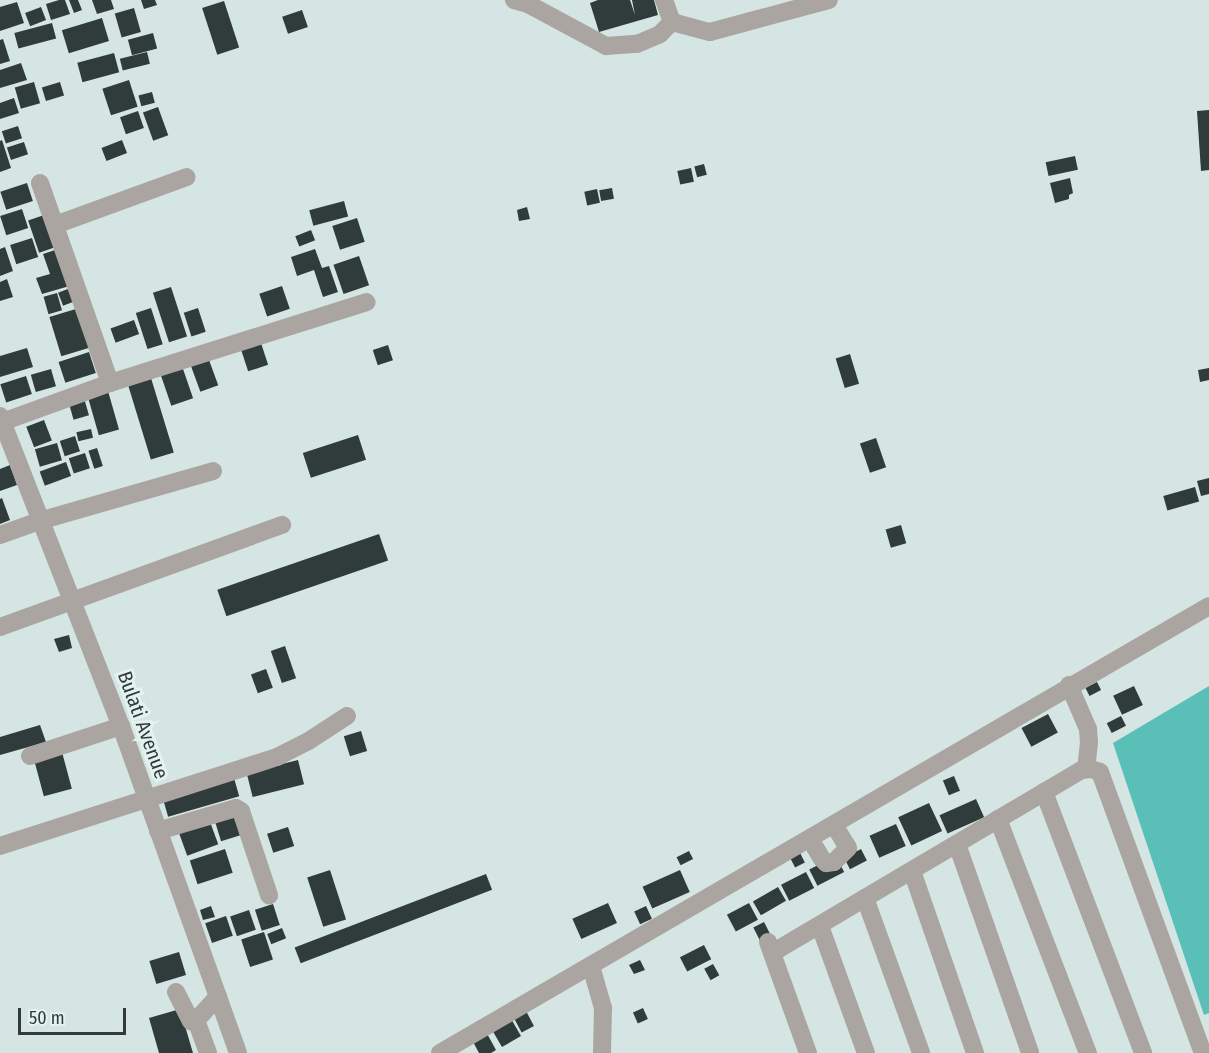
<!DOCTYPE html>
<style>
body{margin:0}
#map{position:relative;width:1209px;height:1053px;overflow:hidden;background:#d5e5e3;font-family:"Fira Sans Condensed",sans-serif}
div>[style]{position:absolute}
.forest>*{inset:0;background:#59bfb7}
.building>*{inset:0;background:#2f3c3b;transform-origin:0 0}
.minor>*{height:18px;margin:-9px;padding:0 9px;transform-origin:9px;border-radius:9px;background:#aaa5a1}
span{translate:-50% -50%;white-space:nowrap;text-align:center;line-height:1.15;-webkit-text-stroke:6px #e2f3f0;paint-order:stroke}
.street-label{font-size:20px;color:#333a39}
.scale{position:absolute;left:18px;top:1008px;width:108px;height:27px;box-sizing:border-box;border:3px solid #333a39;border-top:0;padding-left:8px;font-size:18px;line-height:21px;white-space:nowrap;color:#333a39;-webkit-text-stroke:4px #e2f3f0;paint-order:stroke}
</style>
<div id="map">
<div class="forest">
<div style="clip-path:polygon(1209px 686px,1209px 1013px,1204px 1015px,1113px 743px)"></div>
</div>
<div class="building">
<div style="clip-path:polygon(59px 0,65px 0,70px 14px,51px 20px,46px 4px)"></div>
<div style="clip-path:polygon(69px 0,78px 0,82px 10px,74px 13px)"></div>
<div style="clip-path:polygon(92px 0,111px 0,114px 9px,97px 14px)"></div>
<div style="clip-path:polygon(141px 0,155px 0,157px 5px,144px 9px)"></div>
<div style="clip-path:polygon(598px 0,630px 0,635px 15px,632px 0,654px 0,658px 15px,599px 32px,590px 3px)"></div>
<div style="left:224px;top:1px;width:49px;height:23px;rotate:72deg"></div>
<div style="clip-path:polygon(17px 2px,24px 23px,0 31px,0 7px)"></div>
<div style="left:41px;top:7px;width:14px;height:17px;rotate:69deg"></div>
<div style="left:134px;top:8px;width:25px;height:20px;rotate:74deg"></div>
<div style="left:302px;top:10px;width:18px;height:21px;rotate:71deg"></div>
<div style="left:102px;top:18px;width:24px;height:42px;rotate:73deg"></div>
<div style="left:52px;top:23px;width:16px;height:39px;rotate:75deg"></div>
<div style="left:153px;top:33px;width:16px;height:26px;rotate:75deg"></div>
<div style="clip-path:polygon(3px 39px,10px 61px,0 64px,0 40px)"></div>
<div style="left:147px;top:52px;width:12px;height:28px;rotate:76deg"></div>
<div style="left:114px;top:53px;width:20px;height:38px;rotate:75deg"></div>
<div style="clip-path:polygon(21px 63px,27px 80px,0 88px,0 70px)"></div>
<div style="left:129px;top:80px;width:28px;height:28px;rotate:72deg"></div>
<div style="left:34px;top:82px;width:22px;height:20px;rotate:74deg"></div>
<div style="left:60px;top:82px;width:14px;height:19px;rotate:73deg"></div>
<div style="left:152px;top:92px;width:11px;height:14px;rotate:75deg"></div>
<div style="clip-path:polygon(14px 98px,19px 113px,0 119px,0 103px)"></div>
<div style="left:158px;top:107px;width:30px;height:16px;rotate:70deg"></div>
<div style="clip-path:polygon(1209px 110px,1209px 170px,1201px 171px,1197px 111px)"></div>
<div style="left:138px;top:111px;width:18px;height:19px;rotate:71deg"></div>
<div style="left:18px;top:126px;width:13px;height:17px;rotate:72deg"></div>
<div style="clip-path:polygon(2px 140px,11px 168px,0 172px,0 141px)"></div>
<div style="left:122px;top:140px;width:14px;height:22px;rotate:69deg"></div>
<div style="left:24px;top:142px;width:13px;height:18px;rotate:72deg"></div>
<div style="left:1075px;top:156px;width:14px;height:30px;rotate:78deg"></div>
<div style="left:704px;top:164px;width:11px;height:10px;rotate:75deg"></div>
<div style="left:691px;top:168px;width:14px;height:14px;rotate:78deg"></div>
<div style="clip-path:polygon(1070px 178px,1073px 193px,1069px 195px,1069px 199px,1055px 203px,1050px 183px)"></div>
<div style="left:27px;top:183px;width:19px;height:28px;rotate:72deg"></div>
<div style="left:612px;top:188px;width:11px;height:13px;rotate:80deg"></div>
<div style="left:597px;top:189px;width:14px;height:13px;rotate:78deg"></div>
<div style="left:344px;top:201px;width:16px;height:36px;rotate:75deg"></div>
<div style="clip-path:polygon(527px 207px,530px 219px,519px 221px,517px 210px)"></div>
<div style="left:22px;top:209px;width:20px;height:23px;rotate:72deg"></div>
<div style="left:47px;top:214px;width:34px;height:20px;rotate:71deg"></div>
<div style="left:357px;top:218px;width:25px;height:26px;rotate:72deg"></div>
<div style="left:311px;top:230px;width:11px;height:17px;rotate:68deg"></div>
<div style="left:32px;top:238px;width:20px;height:23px;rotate:72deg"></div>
<div style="clip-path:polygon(5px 247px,13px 271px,0 276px,0 249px)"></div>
<div style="clip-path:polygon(61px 248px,73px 285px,42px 294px,36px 278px,50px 274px,43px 254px)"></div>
<div style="clip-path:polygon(315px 249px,322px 268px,329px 266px,338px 292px,323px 297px,314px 270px,297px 276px,291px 257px)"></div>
<div style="left:359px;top:256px;width:31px;height:27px;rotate:71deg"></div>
<div style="clip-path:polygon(7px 279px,13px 297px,0 301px,0 282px)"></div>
<div style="left:282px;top:286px;width:24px;height:24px;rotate:71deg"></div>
<div style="left:73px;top:287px;width:14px;height:16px;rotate:69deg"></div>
<div style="left:171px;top:287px;width:52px;height:19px;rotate:72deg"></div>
<div style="left:57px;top:293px;width:18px;height:14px;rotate:74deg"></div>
<div style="left:79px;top:308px;width:41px;height:31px;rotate:73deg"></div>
<div style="left:151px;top:308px;width:38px;height:16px;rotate:72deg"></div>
<div style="left:198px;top:308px;width:25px;height:15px;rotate:72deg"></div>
<div style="left:134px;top:320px;width:15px;height:25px;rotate:70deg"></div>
<div style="left:261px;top:343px;width:23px;height:21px;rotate:72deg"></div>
<div style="left:388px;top:345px;width:16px;height:16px;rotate:72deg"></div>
<div style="clip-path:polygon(27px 348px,33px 367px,0 377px,0 356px)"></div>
<div style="left:89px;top:352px;width:22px;height:32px;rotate:72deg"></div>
<div style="left:850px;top:354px;width:31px;height:15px;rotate:73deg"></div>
<div style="left:209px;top:360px;width:27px;height:19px;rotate:70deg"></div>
<div style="left:182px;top:366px;width:34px;height:23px;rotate:71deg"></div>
<div style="clip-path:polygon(1209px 368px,1209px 380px,1200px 382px,1198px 370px)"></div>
<div style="left:51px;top:369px;width:18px;height:21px;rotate:74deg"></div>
<div style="left:26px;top:376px;width:19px;height:27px;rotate:72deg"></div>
<div style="left:151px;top:378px;width:78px;height:24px;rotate:73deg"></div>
<div style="left:108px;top:391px;width:40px;height:21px;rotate:74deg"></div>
<div style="left:84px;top:398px;width:18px;height:16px;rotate:74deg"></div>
<div style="left:44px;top:420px;width:22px;height:19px;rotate:69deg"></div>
<div style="left:91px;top:429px;width:9px;height:15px;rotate:77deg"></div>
<div style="left:358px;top:435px;width:26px;height:58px;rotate:72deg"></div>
<div style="left:75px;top:436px;width:16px;height:16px;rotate:72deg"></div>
<div style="left:876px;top:438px;width:31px;height:17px;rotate:71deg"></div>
<div style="left:57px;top:443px;width:18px;height:23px;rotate:74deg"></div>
<div style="left:97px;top:448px;width:19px;height:9px;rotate:72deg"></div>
<div style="left:85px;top:453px;width:16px;height:17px;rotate:72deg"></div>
<div style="left:66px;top:462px;width:15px;height:28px;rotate:70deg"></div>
<div style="clip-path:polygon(10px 465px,17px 485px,0 491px,0 469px)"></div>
<div style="clip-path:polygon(1209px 478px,1209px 494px,1201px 496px,1197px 481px)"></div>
<div style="left:1195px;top:487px;width:15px;height:33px;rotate:74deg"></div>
<div style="clip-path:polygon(2px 498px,10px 520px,0 524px,0 499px)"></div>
<div style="left:901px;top:525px;width:19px;height:16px;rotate:74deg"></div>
<div style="left:379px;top:534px;width:28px;height:171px;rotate:71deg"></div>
<div style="clip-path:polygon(69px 635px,72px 648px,59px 652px,54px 639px)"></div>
<div style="left:285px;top:646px;width:34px;height:15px;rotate:71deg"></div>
<div style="left:266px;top:669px;width:20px;height:16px;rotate:70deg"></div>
<div style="left:1097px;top:682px;width:9px;height:13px;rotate:63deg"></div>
<div style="left:1134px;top:686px;width:21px;height:23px;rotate:65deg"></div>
<div style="left:1048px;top:714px;width:21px;height:30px;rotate:62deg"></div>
<div style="left:1121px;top:716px;width:11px;height:16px;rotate:63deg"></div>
<div style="clip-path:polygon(40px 725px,46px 742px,0 755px,0 737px)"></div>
<div style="left:361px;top:731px;width:21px;height:18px;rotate:73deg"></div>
<div style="left:62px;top:752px;width:38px;height:29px;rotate:75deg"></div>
<div style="left:298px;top:760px;width:25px;height:53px;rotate:76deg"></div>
<div style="left:954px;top:776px;width:16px;height:12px;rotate:68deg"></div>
<div style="left:234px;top:778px;width:19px;height:74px;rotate:74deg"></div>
<div style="left:976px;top:799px;width:20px;height:40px;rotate:66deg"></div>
<div style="left:929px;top:803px;width:31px;height:34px;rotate:65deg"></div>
<div style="left:235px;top:815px;width:21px;height:21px;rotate:73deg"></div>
<div style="left:209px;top:819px;width:27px;height:33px;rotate:70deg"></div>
<div style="left:896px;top:824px;width:24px;height:29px;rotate:66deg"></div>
<div style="left:288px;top:827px;width:20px;height:22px;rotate:72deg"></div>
<div style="left:225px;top:849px;width:25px;height:37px;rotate:72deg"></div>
<div style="left:861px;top:849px;width:13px;height:19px;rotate:63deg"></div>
<div style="left:689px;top:851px;width:9px;height:14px;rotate:63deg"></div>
<div style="left:799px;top:851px;width:13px;height:11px;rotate:63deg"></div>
<div style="left:836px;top:856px;width:18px;height:30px;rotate:63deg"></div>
<div style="left:330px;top:870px;width:52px;height:24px;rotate:72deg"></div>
<div style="left:680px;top:870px;width:24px;height:41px;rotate:66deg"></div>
<div style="left:806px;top:872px;width:18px;height:28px;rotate:63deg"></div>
<div style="left:486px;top:874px;width:17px;height:205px;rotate:69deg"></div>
<div style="left:778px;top:887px;width:16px;height:29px;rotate:60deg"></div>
<div style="left:608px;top:903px;width:22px;height:39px;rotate:66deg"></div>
<div style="left:749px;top:903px;width:19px;height:25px;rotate:62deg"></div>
<div style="left:273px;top:904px;width:22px;height:19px;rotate:72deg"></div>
<div style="clip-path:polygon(211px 906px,215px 917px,203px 920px,200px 910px)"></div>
<div style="left:646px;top:906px;width:14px;height:13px;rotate:65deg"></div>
<div style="left:249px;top:910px;width:21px;height:20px;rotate:71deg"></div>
<div style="left:226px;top:916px;width:21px;height:22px;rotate:71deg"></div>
<div style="left:764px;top:922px;width:16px;height:12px;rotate:63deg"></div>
<div style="left:282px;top:928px;width:11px;height:16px;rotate:68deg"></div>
<div style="left:264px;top:932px;width:29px;height:24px;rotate:72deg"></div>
<div style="left:704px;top:945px;width:16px;height:27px;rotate:63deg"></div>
<div style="left:179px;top:952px;width:24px;height:31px;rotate:73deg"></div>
<div style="clip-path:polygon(640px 960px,645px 970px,634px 974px,629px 965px)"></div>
<div style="left:713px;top:964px;width:13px;height:10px;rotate:61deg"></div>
<div style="left:643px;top:1008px;width:12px;height:11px;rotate:66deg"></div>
<div style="clip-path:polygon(180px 1009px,193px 1053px,159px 1053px,149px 1018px)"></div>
<div style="left:526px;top:1011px;width:17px;height:14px;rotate:62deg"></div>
<div style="left:510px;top:1017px;width:22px;height:22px;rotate:60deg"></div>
<div style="clip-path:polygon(485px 1030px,496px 1050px,491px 1053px,479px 1053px,471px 1038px)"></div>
</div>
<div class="minor">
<div style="left:514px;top:0;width:15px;rotate:16deg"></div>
<div style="left:528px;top:4px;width:89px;rotate:28.3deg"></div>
<div style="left:606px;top:46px;width:31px;rotate:-4deg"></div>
<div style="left:637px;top:44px;width:25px;rotate:-23deg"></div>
<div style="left:660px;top:34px;width:17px;rotate:-45deg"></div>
<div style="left:664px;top:0;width:23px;rotate:70deg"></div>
<div style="left:672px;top:22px;width:39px;rotate:15deg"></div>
<div style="left:710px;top:32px;width:123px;rotate:-15.1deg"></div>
<div style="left:40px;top:183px;width:212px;rotate:70.7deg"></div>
<div style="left:55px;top:225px;width:140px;rotate:-20deg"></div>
<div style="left:0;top:416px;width:333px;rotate:68.7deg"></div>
<div style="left:121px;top:726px;width:347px;rotate:70.3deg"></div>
<div style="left:2px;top:422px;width:115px;rotate:-19.9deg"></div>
<div style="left:110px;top:383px;width:269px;rotate:-17.5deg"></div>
<div style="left:0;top:535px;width:41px;rotate:-19.7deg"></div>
<div style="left:39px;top:521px;width:181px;rotate:-16deg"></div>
<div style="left:0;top:627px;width:300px;rotate:-19.9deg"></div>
<div style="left:1069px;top:685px;width:48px;rotate:66.6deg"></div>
<div style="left:1088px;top:729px;width:13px;rotate:86deg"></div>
<div style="left:1089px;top:742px;width:27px;rotate:96deg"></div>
<div style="left:30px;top:756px;width:96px;rotate:-18.2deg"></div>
<div style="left:1044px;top:792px;width:279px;rotate:69.2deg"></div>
<div style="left:998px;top:819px;width:251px;rotate:69deg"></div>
<div style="left:158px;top:831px;width:81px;rotate:-16.4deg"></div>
<div style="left:236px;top:808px;width:6px;rotate:31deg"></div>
<div style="left:241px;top:811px;width:89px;rotate:71.6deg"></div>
<div style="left:810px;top:839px;width:23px;rotate:59deg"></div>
<div style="left:822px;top:859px;width:6px;rotate:45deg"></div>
<div style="left:826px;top:863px;width:8px;rotate:-7deg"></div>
<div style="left:834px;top:862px;width:20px;rotate:-45deg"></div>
<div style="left:848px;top:848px;width:27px;rotate:-121deg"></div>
<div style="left:957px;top:844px;width:221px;rotate:70.7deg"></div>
<div style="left:0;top:846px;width:291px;rotate:-17.8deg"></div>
<div style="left:277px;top:757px;width:37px;rotate:-27deg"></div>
<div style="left:310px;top:740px;width:44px;rotate:-33deg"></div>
<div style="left:912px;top:871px;width:193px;rotate:70.9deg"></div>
<div style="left:865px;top:898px;width:165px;rotate:70.1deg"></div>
<div style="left:820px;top:926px;width:135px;rotate:70.1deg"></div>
<div style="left:768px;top:942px;width:118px;rotate:70.2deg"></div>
<div style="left:772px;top:953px;width:360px;rotate:-30.6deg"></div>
<div style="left:1082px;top:770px;width:9px;rotate:-6deg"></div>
<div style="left:1091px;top:769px;width:9px;rotate:18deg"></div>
<div style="left:1100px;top:772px;width:299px;rotate:69.9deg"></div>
<div style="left:591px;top:966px;width:44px;rotate:74.1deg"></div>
<div style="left:603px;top:1008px;width:45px;rotate:91.3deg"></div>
<div style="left:176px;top:992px;width:33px;rotate:63deg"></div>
<div style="left:191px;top:1021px;width:13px;rotate:-32deg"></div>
<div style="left:202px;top:1014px;width:24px;rotate:-48deg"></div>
<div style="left:196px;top:1020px;width:35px;rotate:70deg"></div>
<div style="left:440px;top:1053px;width:889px;rotate:-30.17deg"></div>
</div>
<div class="street-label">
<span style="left:143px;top:725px;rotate:70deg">Bulati Avenue</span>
</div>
<div class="scale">50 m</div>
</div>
